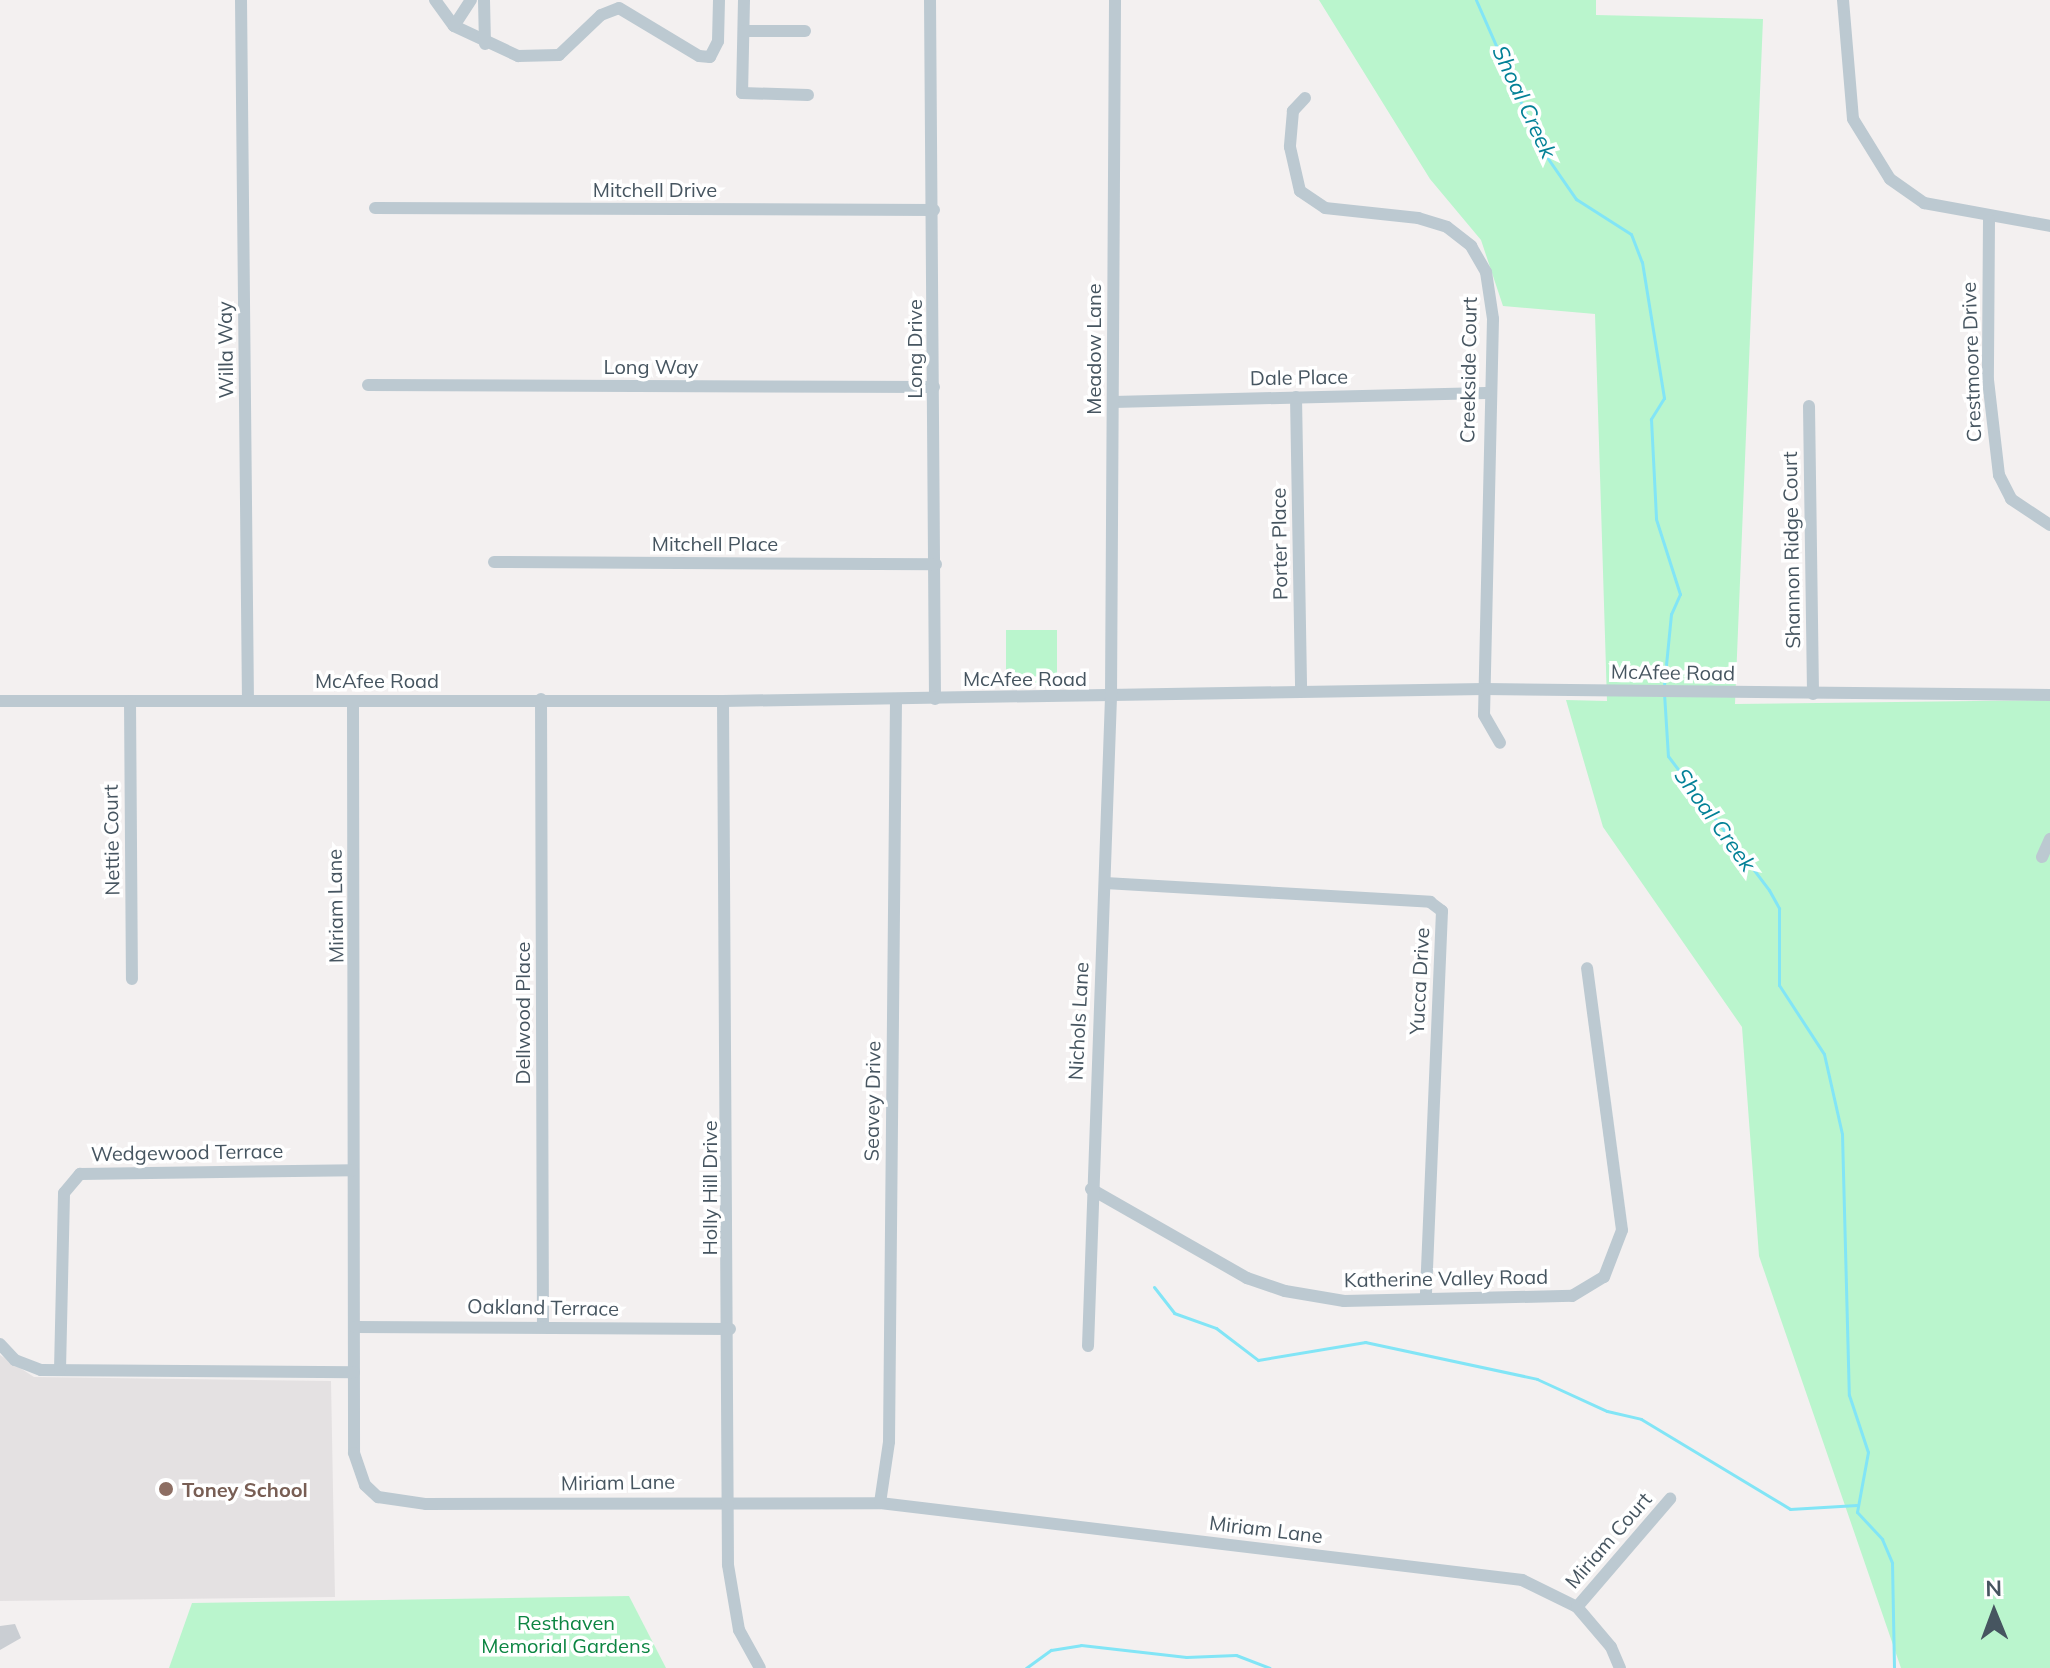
<!DOCTYPE html>
<style>
body{margin:0}
#map{position:relative;width:2050px;height:1668px;overflow:hidden;background:#f3f0f0;font-family:Mulish,sans-serif}
div>[style]{position:absolute}
.education>*{inset:0;background:#e4e1e2}
.green>*{inset:0;background:#baf5cd;transform-origin:0 0}
.stream>*{height:3px;margin:-1.5px;padding:0 1.5px;transform-origin:1.5px;border-radius:1.5px;background:#82e5f6}
.building>*{inset:0;background:#caced3}
.minor>*{height:12px;margin:-6px;padding:0 6px;transform-origin:6px;border-radius:6px;background:#bcc9d1}
.dots>*{width:22px;height:22px;translate:-50% -50%;box-sizing:border-box;border:4px solid #fff;border-radius:50%}
span{translate:-50% -50%;white-space:nowrap;text-align:center;line-height:1.15;-webkit-text-stroke:7px #fff;paint-order:stroke}
.street-label{font-size:20px;color:#465560}
.education-label{font-size:20px;color:#785e54;font-weight:700}
.left{translate:0 -50%;text-align:left}
.park-label{font-size:20px;color:#0c8542}
.water-label{font-size:22px;color:#038197;font-style:italic}
.north{position:absolute;left:1954px;top:1572px;width:80px;height:80px;-webkit-text-stroke:6px #fff;paint-order:stroke;rotate:359deg;font-size:22px;font-weight:700;line-height:32px;text-align:center;color:#465560}
.north::after{content:'';display:block;margin:auto;width:28px;height:36px;background:#465560;clip-path:polygon(50% 0,100% 100%,50% 72%,0 100%)}
</style>
<div id="map">
<div class="education">
<div style="clip-path:polygon(0 1355px,34px 1377px,331px 1381px,335px 1597px,0 1601px)"></div>
</div>
<div class="green">
<div style="clip-path:polygon(1319px 0,1596px 0,1596px 15px,1763px 19px,1735px 704px,2050px 700px,2050px 1668px,1901px 1668px,1759px 1256px,1742px 1027px,1603px 827px,1566px 700px,1607px 701px,1595px 314px,1503px 306px,1481px 240px,1430px 179px)"></div>
<div style="left:1006px;top:630px;width:51px;height:53px"></div>
<div style="clip-path:polygon(629px 1596px,666px 1668px,169px 1668px,192px 1603px)"></div>
</div>
<div class="stream">
<div style="left:1476px;top:0;width:164px;rotate:66.3deg"></div>
<div style="left:1542px;top:150px;width:60px;rotate:55.2deg"></div>
<div style="left:1576px;top:199px;width:65px;rotate:32.5deg"></div>
<div style="left:1631px;top:234px;width:30px;rotate:69deg"></div>
<div style="left:1642px;top:262px;width:138px;rotate:80.8deg"></div>
<div style="left:1664px;top:398px;width:25px;rotate:122deg"></div>
<div style="left:1651px;top:419px;width:100px;rotate:87.1deg"></div>
<div style="left:1656px;top:519px;width:79px;rotate:72.3deg"></div>
<div style="left:1680px;top:594px;width:22px;rotate:114deg"></div>
<div style="left:1671px;top:614px;width:71px;rotate:95.6deg"></div>
<div style="left:1664px;top:693px;width:63px;rotate:86.4deg"></div>
<div style="left:1668px;top:756px;width:168px;rotate:53deg"></div>
<div style="left:1769px;top:890px;width:21px;rotate:61deg"></div>
<div style="left:1779px;top:908px;width:77px;rotate:90deg"></div>
<div style="left:1779px;top:985px;width:82px;rotate:56.9deg"></div>
<div style="left:1824px;top:1054px;width:82px;rotate:77.3deg"></div>
<div style="left:1842px;top:1134px;width:261px;rotate:88.5deg"></div>
<div style="left:1849px;top:1395px;width:60px;rotate:71.6deg"></div>
<div style="left:1868px;top:1452px;width:61px;rotate:100.4deg"></div>
<div style="left:1857px;top:1512px;width:37px;rotate:47deg"></div>
<div style="left:1882px;top:1539px;width:26px;rotate:67deg"></div>
<div style="left:1892px;top:1563px;width:105px;rotate:88.9deg"></div>
<div style="left:1154px;top:1287px;width:33px;rotate:52deg"></div>
<div style="left:1174px;top:1313px;width:45px;rotate:19.7deg"></div>
<div style="left:1216px;top:1328px;width:53px;rotate:37.3deg"></div>
<div style="left:1258px;top:1360px;width:109px;rotate:-9.5deg"></div>
<div style="left:1365px;top:1342px;width:176px;rotate:12.1deg"></div>
<div style="left:1537px;top:1379px;width:77px;rotate:24.6deg"></div>
<div style="left:1607px;top:1411px;width:35px;rotate:13deg"></div>
<div style="left:1641px;top:1419px;width:174px;rotate:31.1deg"></div>
<div style="left:1790px;top:1509px;width:67px;rotate:-3.4deg"></div>
<div style="left:1026px;top:1668px;width:31px;rotate:-36deg"></div>
<div style="left:1051px;top:1650px;width:30px;rotate:-9deg"></div>
<div style="left:1081px;top:1645px;width:106px;rotate:6.5deg"></div>
<div style="left:1186px;top:1657px;width:50px;rotate:-2.3deg"></div>
<div style="left:1236px;top:1655px;width:36px;rotate:21deg"></div>
</div>
<div class="building">
<div style="clip-path:polygon(15px 1624px,21px 1638px,0 1650px,0 1626px)"></div>
</div>
<div class="minor">
<div style="left:241px;top:0;width:700px;rotate:89.43deg"></div>
<div style="left:435px;top:0;width:32px;rotate:54deg"></div>
<div style="left:454px;top:26px;width:71px;rotate:25.1deg"></div>
<div style="left:518px;top:56px;width:41px;rotate:-1.4deg"></div>
<div style="left:559px;top:55px;width:58px;rotate:-43.6deg"></div>
<div style="left:601px;top:15px;width:19px;rotate:-21deg"></div>
<div style="left:619px;top:8px;width:93px;rotate:31deg"></div>
<div style="left:699px;top:56px;width:11px;rotate:5deg"></div>
<div style="left:710px;top:57px;width:18px;rotate:-63deg"></div>
<div style="left:718px;top:41px;width:41px;rotate:-88.6deg"></div>
<div style="left:484px;top:0;width:44px;rotate:88.7deg"></div>
<div style="left:744px;top:0;width:93px;rotate:91.2deg"></div>
<div style="left:742px;top:93px;width:66px;rotate:1.7deg"></div>
<div style="left:930px;top:0;width:699px;rotate:89.59deg"></div>
<div style="left:1843px;top:0;width:119px;rotate:85.2deg"></div>
<div style="left:1853px;top:119px;width:70px;rotate:58.3deg"></div>
<div style="left:1890px;top:179px;width:42px;rotate:35.2deg"></div>
<div style="left:1924px;top:203px;width:128px;rotate:10.3deg"></div>
<div style="left:454px;top:26px;width:31px;rotate:-57deg"></div>
<div style="left:744px;top:31px;width:61px"></div>
<div style="left:1305px;top:98px;width:18px;rotate:133deg"></div>
<div style="left:1293px;top:111px;width:36px;rotate:95deg"></div>
<div style="left:1290px;top:147px;width:45px;rotate:77.2deg"></div>
<div style="left:1300px;top:191px;width:30px;rotate:34deg"></div>
<div style="left:1325px;top:208px;width:94px;rotate:6.1deg"></div>
<div style="left:1418px;top:218px;width:30px;rotate:17deg"></div>
<div style="left:1447px;top:227px;width:31px;rotate:38deg"></div>
<div style="left:1471px;top:246px;width:30px;rotate:60deg"></div>
<div style="left:1486px;top:272px;width:48px;rotate:81.5deg"></div>
<div style="left:1493px;top:319px;width:396px;rotate:91.3deg"></div>
<div style="left:1484px;top:715px;width:32px;rotate:60deg"></div>
<div style="left:375px;top:208px;width:559px;rotate:0.2deg"></div>
<div style="left:1989px;top:220px;width:160px;rotate:90.4deg"></div>
<div style="left:1988px;top:380px;width:96px;rotate:83.4deg"></div>
<div style="left:1999px;top:475px;width:27px;rotate:63deg"></div>
<div style="left:2011px;top:499px;width:47px;rotate:33.7deg"></div>
<div style="left:368px;top:385px;width:566px;rotate:0.2deg"></div>
<div style="left:1296px;top:397px;width:294px;rotate:89deg"></div>
<div style="left:1113px;top:402px;width:373px;rotate:-1.4deg"></div>
<div style="left:1809px;top:406px;width:288px;rotate:89.2deg"></div>
<div style="left:494px;top:562px;width:442px;rotate:0.3deg"></div>
<div style="left:541px;top:699px;width:628px;rotate:89.82deg"></div>
<div style="left:0;top:701px;width:723px"></div>
<div style="left:723px;top:701px;width:761px;rotate:-0.9deg"></div>
<div style="left:1484px;top:689px;width:566px;rotate:0.61deg"></div>
<div style="left:130px;top:701px;width:278px;rotate:89.6deg"></div>
<div style="left:353px;top:701px;width:752px;rotate:89.92deg"></div>
<div style="left:354px;top:1453px;width:34px;rotate:71deg"></div>
<div style="left:365px;top:1485px;width:18px;rotate:43deg"></div>
<div style="left:378px;top:1497px;width:49px;rotate:8.3deg"></div>
<div style="left:426px;top:1504px;width:454px;rotate:-0.1deg"></div>
<div style="left:880px;top:1503px;width:647px;rotate:6.84deg"></div>
<div style="left:1522px;top:1580px;width:61px;rotate:26.1deg"></div>
<div style="left:1577px;top:1607px;width:52px;rotate:49.6deg"></div>
<div style="left:1611px;top:1647px;width:23px;rotate:67deg"></div>
<div style="left:723px;top:701px;width:864px;rotate:89.67deg"></div>
<div style="left:728px;top:1565px;width:66px;rotate:80.4deg"></div>
<div style="left:739px;top:1630px;width:43px;rotate:61.1deg"></div>
<div style="left:2042px;top:857px;width:20px;rotate:-66deg"></div>
<div style="left:1105px;top:883px;width:326px;rotate:3.3deg"></div>
<div style="left:1430px;top:902px;width:15px;rotate:37deg"></div>
<div style="left:1442px;top:911px;width:388px;rotate:92.4deg"></div>
<div style="left:1091px;top:1189px;width:180px;rotate:29.7deg"></div>
<div style="left:1247px;top:1278px;width:40px;rotate:18.9deg"></div>
<div style="left:1285px;top:1291px;width:60px;rotate:9.6deg"></div>
<div style="left:1344px;top:1301px;width:228px;rotate:-1.3deg"></div>
<div style="left:1572px;top:1296px;width:37px;rotate:-31deg"></div>
<div style="left:1604px;top:1277px;width:50px;rotate:-69deg"></div>
<div style="left:1622px;top:1230px;width:264px;rotate:-97.6deg"></div>
<div style="left:355px;top:1327px;width:375px;rotate:0.3deg"></div>
<div style="left:0;top:1344px;width:22px;rotate:47deg"></div>
<div style="left:15px;top:1360px;width:28px;rotate:21deg"></div>
<div style="left:41px;top:1370px;width:313px;rotate:0.4deg"></div>
<div style="left:1088px;top:1346px;width:649px;rotate:-87.97deg"></div>
<div style="left:1111px;top:697px;width:697px;rotate:-89.67deg"></div>
<div style="left:60px;top:1370px;width:177px;rotate:-88.7deg"></div>
<div style="left:64px;top:1193px;width:25px;rotate:-50deg"></div>
<div style="left:80px;top:1174px;width:273px;rotate:-0.8deg"></div>
<div style="left:880px;top:1503px;width:62px;rotate:-81.6deg"></div>
<div style="left:889px;top:1442px;width:743px;rotate:-89.46deg"></div>
<div style="left:1577px;top:1607px;width:143px;rotate:-49.3deg"></div>
</div>
<div class="dots">
<div style="left:166px;top:1489px;background:#8d6e63"></div>
</div>
<div class="street-label">
<span style="left:655px;top:189px">Mitchell Drive</span>
<span style="left:914px;top:349px;rotate:-90deg">Long Drive</span>
<span style="left:1093px;top:349px;rotate:-90deg">Meadow Lane</span>
<span style="left:225px;top:350px;rotate:-91deg">Willa Way</span>
<span style="left:1971px;top:362px;rotate:-92deg">Crestmoore Drive</span>
<span style="left:651px;top:366px">Long Way</span>
<span style="left:1468px;top:370px;rotate:-89deg">Creekside Court</span>
<span style="left:1299px;top:377px;rotate:-1deg">Dale Place</span>
<span style="left:715px;top:543px">Mitchell Place</span>
<span style="left:1279px;top:544px;rotate:-91deg">Porter Place</span>
<span style="left:1791px;top:550px;rotate:-91deg">Shannon Ridge Court</span>
<span style="left:1673px;top:672px;rotate:1deg">McAfee Road</span>
<span style="left:1025px;top:678px">McAfee Road</span>
<span style="left:377px;top:680px">McAfee Road</span>
<span style="left:111px;top:840px;rotate:-91deg">Nettie Court</span>
<span style="left:335px;top:906px;rotate:-91deg">Miriam Lane</span>
<span style="left:1419px;top:981px;rotate:-87deg">Yucca Drive</span>
<span style="left:522px;top:1013px;rotate:-90deg">Dellwood Place</span>
<span style="left:1078px;top:1021px;rotate:-87deg">Nichols Lane</span>
<span style="left:872px;top:1101px;rotate:-89deg">Seavey Drive</span>
<span style="left:187px;top:1152px;rotate:-1deg">Wedgewood Terrace</span>
<span style="left:709px;top:1188px;rotate:-90deg">Holly Hill Drive</span>
<span style="left:1446px;top:1278px;rotate:-1deg">Katherine Valley Road</span>
<span style="left:543px;top:1307px;rotate:1deg">Oakland Terrace</span>
<span style="left:618px;top:1482px;rotate:-1deg">Miriam Lane</span>
<span style="left:1266px;top:1529px;rotate:7deg">Miriam Lane</span>
<span style="left:1608px;top:1540px;rotate:-49deg">Miriam Court</span>
</div>
<div class="education-label">
<span class="left" style="left:182px;top:1489px">Toney School</span>
</div>
<div class="park-label">
<span style="left:566px;top:1634px">Resthaven<br>Memorial Gardens</span>
</div>
<div class="water-label">
<span style="left:1524px;top:102px;rotate:65deg">Shoal Creek</span>
<span style="left:1715px;top:820px;rotate:54deg">Shoal Creek</span>
</div>
<div class="north">N</div>
</div>
